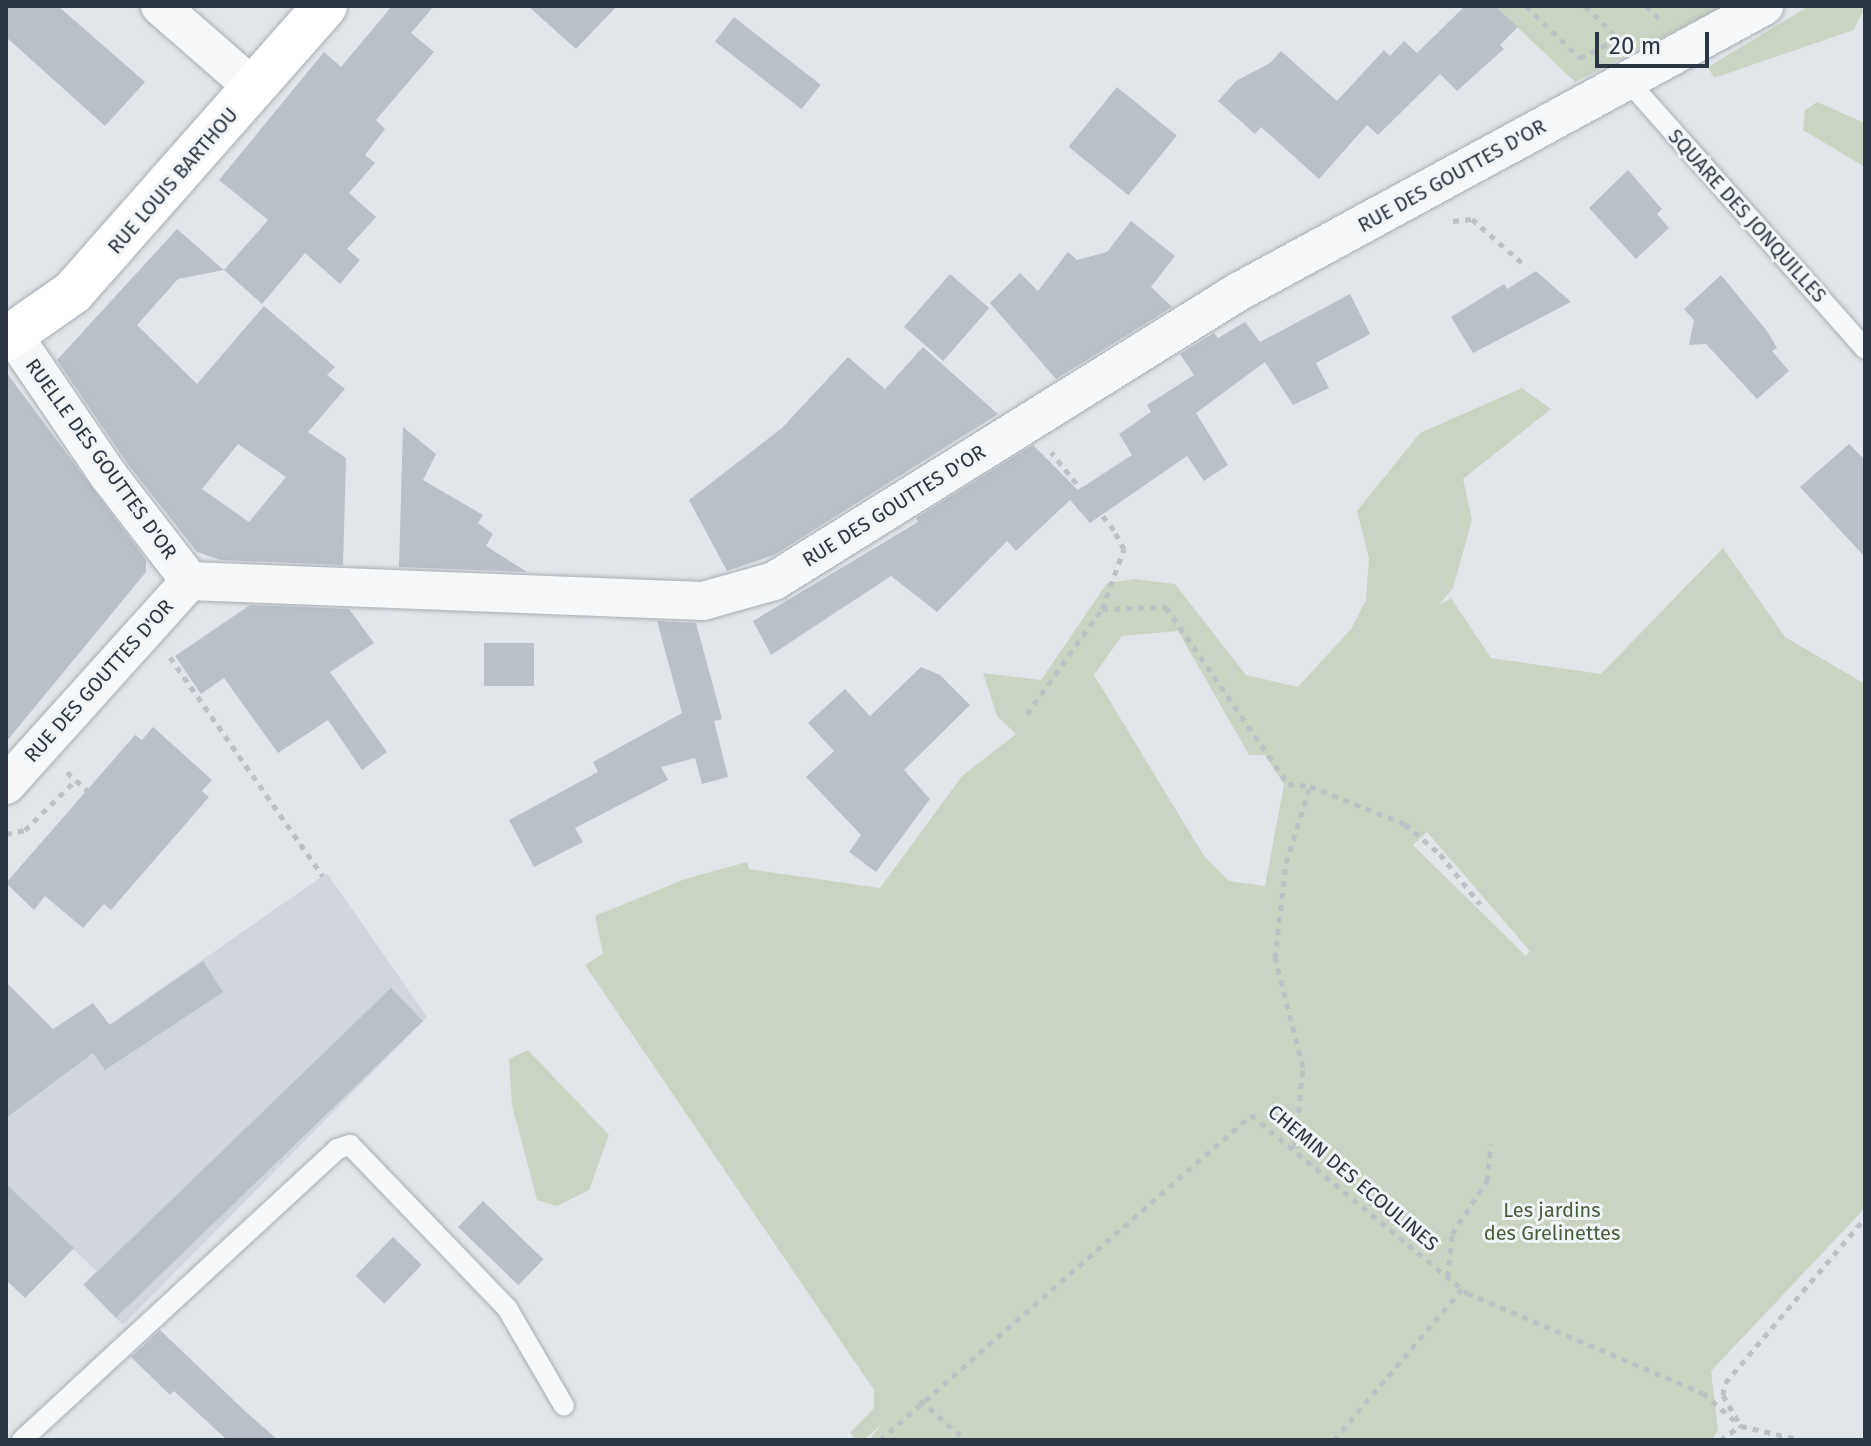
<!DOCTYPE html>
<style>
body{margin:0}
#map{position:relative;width:1871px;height:1446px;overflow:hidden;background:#e2e6ea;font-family:"Fira Sans",sans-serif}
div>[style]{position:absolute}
.built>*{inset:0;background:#d0d6dc}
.green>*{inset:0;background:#cad4c3}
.building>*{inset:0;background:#b9c0c7;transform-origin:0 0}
.path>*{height:5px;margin-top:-2.5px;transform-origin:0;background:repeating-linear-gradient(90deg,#bcc1c5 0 6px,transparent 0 12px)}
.roads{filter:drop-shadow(0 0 2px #a7aeb4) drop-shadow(0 0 2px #a7aeb4)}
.service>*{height:20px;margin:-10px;padding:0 10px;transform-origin:10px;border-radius:10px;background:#f5f7f8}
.minor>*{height:38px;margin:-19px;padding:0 19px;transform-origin:19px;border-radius:19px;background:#f5f7f8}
.secondary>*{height:44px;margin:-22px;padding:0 22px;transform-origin:22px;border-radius:22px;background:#fff}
span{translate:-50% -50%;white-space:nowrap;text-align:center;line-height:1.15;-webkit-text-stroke:6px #f2f5f8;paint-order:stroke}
.street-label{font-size:20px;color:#2a3642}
.park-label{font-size:20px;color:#445e38}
.frame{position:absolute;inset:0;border:8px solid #2a3642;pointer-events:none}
.scale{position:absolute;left:1595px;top:32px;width:114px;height:36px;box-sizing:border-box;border:4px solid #2a3642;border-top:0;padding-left:10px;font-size:24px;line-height:28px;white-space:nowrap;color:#2a3642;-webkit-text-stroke:6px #f2f5f8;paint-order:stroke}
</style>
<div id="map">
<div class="built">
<div style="clip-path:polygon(327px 873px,427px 1017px,123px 1325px,83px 1285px,96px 1271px,6px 1184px,6px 1067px,87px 1040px)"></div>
</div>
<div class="green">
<div style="clip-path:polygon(1495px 6px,1724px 6px,1575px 82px)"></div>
<div style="clip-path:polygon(1809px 6px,1861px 6px,1863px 11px,1854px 30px,1714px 78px,1708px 67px)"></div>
<div style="clip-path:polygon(1817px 102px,1865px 123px,1865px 167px,1803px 130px,1805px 110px)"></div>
<div style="clip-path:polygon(evenodd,1522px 388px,1551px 409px,1463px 479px,1472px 520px,1453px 588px,1439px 605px,1451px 598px,1491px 658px,1601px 674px,1723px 548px,1785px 637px,1865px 684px,1865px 1208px,1711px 1371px,1718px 1430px,1712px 1440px,869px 1440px,882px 1424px,864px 1440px,855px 1440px,850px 1433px,874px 1408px,874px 1390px,585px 965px,603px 954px,595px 916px,685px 879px,747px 862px,749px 869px,880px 888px,962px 776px,1016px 734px,997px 716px,983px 673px,1041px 680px,1107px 583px,1135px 579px,1175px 584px,1246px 675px,1298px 687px,1351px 629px,1366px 600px,1369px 558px,1357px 511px,1420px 433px,1522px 388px,1178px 631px,1249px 755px,1265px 755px,1284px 784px,1265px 886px,1229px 881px,1204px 856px,1094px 675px,1122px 636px,1178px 631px,1522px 388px,1427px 832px,1530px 951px,1526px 956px,1413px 845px,1427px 832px)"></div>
<div style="clip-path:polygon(528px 1050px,609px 1135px,589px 1190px,557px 1206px,537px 1200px,512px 1105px,509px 1059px)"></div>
</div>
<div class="building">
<div style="clip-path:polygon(6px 6px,58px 6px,145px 82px,105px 126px,6px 37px)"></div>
<div style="clip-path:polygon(392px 6px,434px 6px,411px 33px,434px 52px,376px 120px,385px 129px,365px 155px,375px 163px,349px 193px,376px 217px,347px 249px,360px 260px,340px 284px,305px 253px,262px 304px,224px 270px,268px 220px,219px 180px,324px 52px,341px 67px)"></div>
<div style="clip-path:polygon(528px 6px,617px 6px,576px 49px)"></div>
<div style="clip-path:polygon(1465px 6px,1495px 6px,1518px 27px,1500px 45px,1504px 49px,1457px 91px,1440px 74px,1378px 135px,1367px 125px,1319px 179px,1261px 127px,1255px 134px,1218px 101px,1236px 81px,1270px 63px,1281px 51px,1337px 101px,1384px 50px,1390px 56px,1404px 41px,1417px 53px)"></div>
<div style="left:734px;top:17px;width:110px;height:31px;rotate:38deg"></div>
<div style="left:1117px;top:87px;width:77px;height:77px;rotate:39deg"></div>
<div style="clip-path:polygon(1628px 170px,1662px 209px,1657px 214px,1669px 228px,1636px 259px,1589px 208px)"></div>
<div style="clip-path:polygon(1131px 221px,1175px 256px,1151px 287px,1172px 307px,1056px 379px,990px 303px,1020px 273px,1038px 291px,1068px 252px,1077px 260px,1107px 252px)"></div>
<div style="clip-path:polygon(evenodd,177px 229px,224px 270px,178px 279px,137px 325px,197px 384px,264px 306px,335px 367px,327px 375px,345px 389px,308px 432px,346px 458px,343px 565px,221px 560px,197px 552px,127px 463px,57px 360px,177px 229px,238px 444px,286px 477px,249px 522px,202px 489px,238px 444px)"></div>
<div style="clip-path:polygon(1536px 271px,1571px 302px,1473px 353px,1451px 317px,1504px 284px,1507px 289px)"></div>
<div style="left:950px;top:274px;width:52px;height:70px;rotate:41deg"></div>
<div style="clip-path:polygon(1721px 275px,1767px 331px,1777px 348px,1772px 351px,1789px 371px,1757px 399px,1706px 344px,1689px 345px,1694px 320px,1684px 309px)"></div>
<div style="clip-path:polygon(1350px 294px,1370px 334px,1316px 363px,1329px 388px,1293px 405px,1265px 362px,1196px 413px,1228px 465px,1204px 481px,1187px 456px,1090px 523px,1070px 500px,1016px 551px,1007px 541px,937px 612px,891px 576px,771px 655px,753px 621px,918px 522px,916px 518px,1033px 445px,1078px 490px,1132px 455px,1119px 434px,1151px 412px,1147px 405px,1194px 375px,1180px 354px,1214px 333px,1218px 338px,1245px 322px,1260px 342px)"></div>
<div style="clip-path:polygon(923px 347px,998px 414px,774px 555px,727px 571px,689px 500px,782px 428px,848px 357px,885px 389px)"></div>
<div style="clip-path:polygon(6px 372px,146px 560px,146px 572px,6px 742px)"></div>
<div style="clip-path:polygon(403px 427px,436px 454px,423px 480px,483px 515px,478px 523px,493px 534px,486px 546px,527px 572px,399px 567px)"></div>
<div style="clip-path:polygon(1849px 444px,1865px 460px,1865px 557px,1800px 487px)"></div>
<div style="clip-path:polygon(250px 605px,349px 609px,374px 643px,330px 672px,387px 752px,362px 770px,328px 720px,278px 753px,224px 678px,201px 694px,175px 656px)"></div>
<div style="clip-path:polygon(657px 621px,696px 623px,722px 719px,714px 721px,728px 777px,702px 784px,695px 758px,661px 767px,668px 780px,575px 828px,583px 842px,534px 867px,509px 820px,598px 772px,593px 762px,682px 713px)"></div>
<div style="left:484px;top:643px;width:50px;height:43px"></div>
<div style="clip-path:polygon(921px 667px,940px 675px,970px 705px,904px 770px,930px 799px,876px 872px,849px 852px,861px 835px,806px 777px,834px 751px,808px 723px,845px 689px,870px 716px)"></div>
<div style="clip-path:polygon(153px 727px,212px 780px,202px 791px,209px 797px,111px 910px,104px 904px,83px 928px,45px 896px,34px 910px,6px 883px,135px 735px,142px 740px)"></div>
<div style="clip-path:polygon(203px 961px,223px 992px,105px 1070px,93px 1053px,6px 1118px,6px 982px,53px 1029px,93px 1003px,110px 1025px)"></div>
<div style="left:391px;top:988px;width:46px;height:427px;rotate:46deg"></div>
<div style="clip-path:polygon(6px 1184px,74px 1248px,25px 1298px,6px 1280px)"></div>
<div style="left:483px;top:1201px;width:84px;height:36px;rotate:44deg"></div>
<div style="left:393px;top:1237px;width:40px;height:54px;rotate:44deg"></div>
<div style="clip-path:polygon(160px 1330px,246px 1412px,278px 1440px,227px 1440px,174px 1391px,170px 1395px,131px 1357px)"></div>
</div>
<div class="path">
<div style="left:1526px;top:6px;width:75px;rotate:43.9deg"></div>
<div style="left:1580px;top:58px;width:33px;rotate:-27deg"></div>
<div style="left:1585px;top:6px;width:46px;rotate:44.1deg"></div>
<div style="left:1646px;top:6px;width:21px;rotate:43deg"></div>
<div style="left:1453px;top:221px;width:19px;rotate:-6deg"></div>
<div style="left:1472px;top:219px;width:67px;rotate:41.3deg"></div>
<div style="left:1102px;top:609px;width:64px;rotate:-1.8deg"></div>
<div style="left:1166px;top:607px;width:215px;rotate:55.4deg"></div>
<div style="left:1288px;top:784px;width:22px;rotate:5deg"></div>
<div style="left:1310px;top:786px;width:102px;rotate:21.8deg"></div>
<div style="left:1405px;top:824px;width:46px;rotate:40.6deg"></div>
<div style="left:1440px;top:854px;width:64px;rotate:51.3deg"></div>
<div style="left:170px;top:657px;width:267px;rotate:55.1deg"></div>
<div style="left:1027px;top:714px;width:129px;rotate:-54.5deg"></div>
<div style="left:1102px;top:609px;width:64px;rotate:-69.9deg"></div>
<div style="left:1124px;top:549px;width:21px;rotate:-118deg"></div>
<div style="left:1114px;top:530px;width:100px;rotate:-128.9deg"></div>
<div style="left:67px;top:772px;width:27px;rotate:42deg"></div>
<div style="left:6px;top:834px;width:19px;rotate:-12deg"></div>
<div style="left:25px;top:830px;width:71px;rotate:-44.4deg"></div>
<div style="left:1295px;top:1148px;width:81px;rotate:-84.4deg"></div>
<div style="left:1303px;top:1067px;width:113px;rotate:-104.4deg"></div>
<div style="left:1275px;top:958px;width:96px;rotate:-83.4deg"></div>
<div style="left:1286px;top:863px;width:81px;rotate:-72.7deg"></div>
<div style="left:1448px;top:1277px;width:43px;rotate:-84.7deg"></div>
<div style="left:1452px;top:1234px;width:64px;rotate:-56.6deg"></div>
<div style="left:1487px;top:1181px;width:37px;rotate:-84deg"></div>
<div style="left:920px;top:1400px;width:61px;rotate:41deg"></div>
<div style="left:1738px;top:1421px;width:30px;rotate:-120deg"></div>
<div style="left:1723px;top:1395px;width:12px;rotate:-81deg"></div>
<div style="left:1725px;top:1383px;width:216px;rotate:-49.7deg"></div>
<div style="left:880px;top:1440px;width:493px;rotate:-41.2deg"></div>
<div style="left:1251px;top:1115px;width:280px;rotate:39.5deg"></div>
<div style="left:1467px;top:1293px;width:256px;rotate:23deg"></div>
<div style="left:1703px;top:1393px;width:50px;rotate:41deg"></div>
<div style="left:1741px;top:1426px;width:63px;rotate:12.9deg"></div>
<div style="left:1334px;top:1440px;width:198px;rotate:-49.7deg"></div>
<div style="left:1720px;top:1440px;width:25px;rotate:-34deg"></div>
</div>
<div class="roads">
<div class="service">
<div style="left:1630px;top:83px;width:355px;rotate:48.5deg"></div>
<div style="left:22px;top:1440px;width:429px;rotate:-42.7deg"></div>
<div style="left:337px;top:1149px;width:14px;rotate:-17deg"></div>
<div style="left:350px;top:1145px;width:226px;rotate:46.1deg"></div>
<div style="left:507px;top:1308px;width:113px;rotate:59.8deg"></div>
</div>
<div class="minor">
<div style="left:160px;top:6px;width:126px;rotate:41.1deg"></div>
<div style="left:13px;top:335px;width:171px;rotate:55.8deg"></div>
<div style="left:109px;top:476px;width:133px;rotate:52.4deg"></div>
<div style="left:6px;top:785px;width:275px;rotate:-48deg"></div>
<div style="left:190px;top:581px;width:513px;rotate:2.23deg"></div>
<div style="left:703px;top:601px;width:74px;rotate:-15.7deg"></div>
<div style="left:774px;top:581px;width:547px;rotate:-31.92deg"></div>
<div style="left:1238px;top:292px;width:599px;rotate:-28.53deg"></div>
</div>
<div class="secondary">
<div style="left:6px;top:339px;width:82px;rotate:-35deg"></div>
<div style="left:73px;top:292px;width:381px;rotate:-48.6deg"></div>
</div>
</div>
<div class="street-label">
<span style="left:1452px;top:176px;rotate:-29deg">RUE DES GOUTTES D'OR</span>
<span style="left:173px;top:181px;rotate:-49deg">RUE LOUIS BARTHOU</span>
<span style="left:1747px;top:216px;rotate:48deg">SQUARE DES JONQUILLES</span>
<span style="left:101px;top:459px;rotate:54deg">RUELLE DES GOUTTES D'OR</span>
<span style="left:894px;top:506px;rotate:-32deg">RUE DES GOUTTES D'OR</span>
<span style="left:99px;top:681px;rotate:-48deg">RUE DES GOUTTES D'OR</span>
<span style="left:1353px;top:1178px;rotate:40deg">CHEMIN DES ECOULINES</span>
</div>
<div class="park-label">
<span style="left:1552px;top:1222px">Les jardins<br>des Grelinettes</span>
</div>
<div class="frame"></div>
<div class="scale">20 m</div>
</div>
